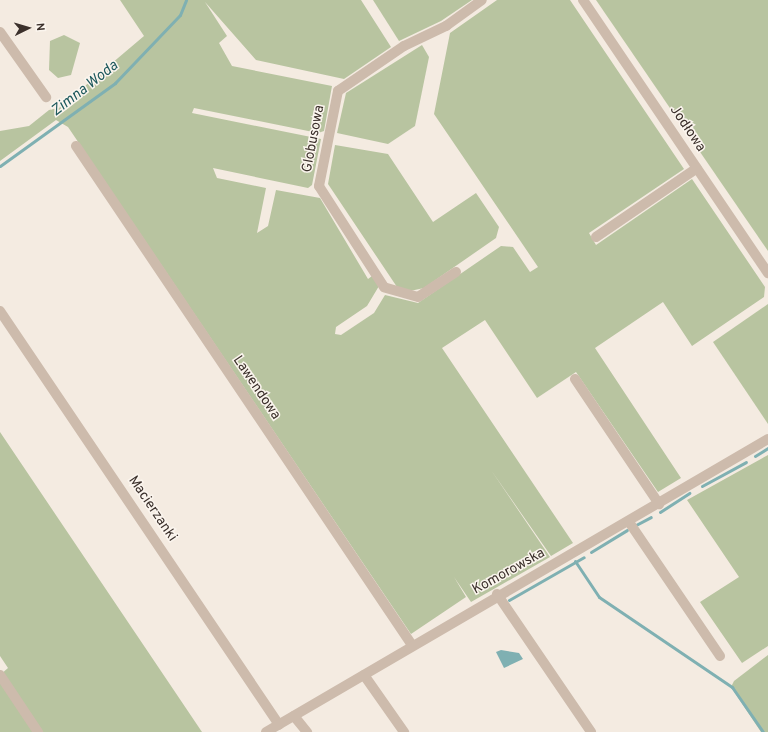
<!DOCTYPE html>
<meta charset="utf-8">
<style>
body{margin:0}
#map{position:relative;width:768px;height:732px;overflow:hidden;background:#f4ebe1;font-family:Overpass,sans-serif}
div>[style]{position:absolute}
.green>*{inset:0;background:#b8c4a0}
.water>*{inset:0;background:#7fb0b2}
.stream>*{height:3px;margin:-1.5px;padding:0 1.5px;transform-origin:1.5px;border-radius:1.5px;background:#7fb0b2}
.minor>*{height:10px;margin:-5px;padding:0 5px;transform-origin:5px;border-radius:5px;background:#cdbbac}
span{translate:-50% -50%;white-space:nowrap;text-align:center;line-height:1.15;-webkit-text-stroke:3px #fbf5ee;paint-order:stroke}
.street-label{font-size:14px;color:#3b302b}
.water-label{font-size:15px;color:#1f5a5e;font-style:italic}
.north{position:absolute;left:8px;top:8px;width:40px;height:40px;-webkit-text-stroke:3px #fbf5ee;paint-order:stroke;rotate:85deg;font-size:11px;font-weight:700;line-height:16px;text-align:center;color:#3b302b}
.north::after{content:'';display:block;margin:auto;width:14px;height:18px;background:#3b302b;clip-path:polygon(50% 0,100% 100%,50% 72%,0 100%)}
</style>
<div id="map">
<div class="green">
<div style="clip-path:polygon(120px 0,361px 0,391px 47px,344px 79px,256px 60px,205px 2px,227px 36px,219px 43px,232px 66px,332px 86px,324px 131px,318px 133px,194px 108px,192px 113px,321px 139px,312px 185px,308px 188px,213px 168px,217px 178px,266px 188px,257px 233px,268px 226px,276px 190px,320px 198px,368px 279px,372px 276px,379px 286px,367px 306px,336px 327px,335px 334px,341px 335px,374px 313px,385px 295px,418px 303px,501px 246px,513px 247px,530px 272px,538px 267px,434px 114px,450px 33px,497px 0,570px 0,684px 169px,589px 233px,596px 245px,692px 179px,765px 287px,764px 297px,692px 346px,663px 302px,595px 348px,681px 478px,658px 492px,576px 372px,537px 398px,485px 320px,442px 348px,573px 543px,551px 556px,491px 470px,550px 557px,471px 602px,454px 577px,466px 597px,411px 634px,68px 127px,56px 120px,0 161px,0 131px,29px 126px,49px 110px,59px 108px,144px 36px)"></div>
<div style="clip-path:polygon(373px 0,472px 0,441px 21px,399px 41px)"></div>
<div style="clip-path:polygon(596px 0,768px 0,768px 251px,685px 130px)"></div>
<div style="clip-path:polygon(64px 35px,80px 43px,71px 75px,58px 78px,49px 70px,50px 41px)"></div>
<div style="clip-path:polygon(422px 45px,429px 57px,415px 126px,388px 144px,337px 133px,346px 93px)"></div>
<div style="clip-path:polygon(335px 145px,388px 154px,433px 222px,476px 193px,499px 227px,496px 238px,424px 288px,410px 291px,397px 287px,328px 184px)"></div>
<div style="clip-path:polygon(768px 304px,768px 424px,713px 342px)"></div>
<div style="clip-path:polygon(0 432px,202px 732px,0 732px,0 675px,8px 668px,0 656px)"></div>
<div style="clip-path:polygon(768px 455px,768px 646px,742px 663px,700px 602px,739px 577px,687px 500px)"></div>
<div style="clip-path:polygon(768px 655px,768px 732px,761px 732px,731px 687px,734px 681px)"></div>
</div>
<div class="water">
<div style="clip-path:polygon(501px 650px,519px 653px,523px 659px,504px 668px,496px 652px)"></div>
</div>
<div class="stream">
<div style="left:0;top:166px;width:142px;rotate:-35.8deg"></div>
<div style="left:115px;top:83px;width:94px;rotate:-46.3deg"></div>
<div style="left:180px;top:15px;width:16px;rotate:-68deg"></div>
<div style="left:755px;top:456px;width:15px;rotate:-32deg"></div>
<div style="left:702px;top:486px;width:50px;rotate:-28.6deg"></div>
<div style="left:660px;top:512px;width:35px;rotate:-33deg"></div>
<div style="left:634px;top:526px;width:19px;rotate:-28deg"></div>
<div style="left:591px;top:552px;width:42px;rotate:-31.4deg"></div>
<div style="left:575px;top:561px;width:43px;rotate:56.3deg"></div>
<div style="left:599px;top:597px;width:161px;rotate:34.1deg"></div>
<div style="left:732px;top:687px;width:55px;rotate:55.4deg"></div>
<div style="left:509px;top:600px;width:86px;rotate:-29.8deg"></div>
</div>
<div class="minor">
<div style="left:583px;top:0;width:330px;rotate:55.9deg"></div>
<div style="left:0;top:32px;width:80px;rotate:54.7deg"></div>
<div style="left:76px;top:146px;width:602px;rotate:56.05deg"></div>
<div style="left:596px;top:237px;width:122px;rotate:-34.3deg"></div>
<div style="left:456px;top:272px;width:45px;rotate:146.7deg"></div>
<div style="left:418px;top:297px;width:35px;rotate:-164deg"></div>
<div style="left:384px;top:287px;width:120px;rotate:-122.8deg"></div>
<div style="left:319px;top:186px;width:97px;rotate:-78.7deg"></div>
<div style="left:338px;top:91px;width:80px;rotate:-34.3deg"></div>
<div style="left:404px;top:46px;width:47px;rotate:-25.5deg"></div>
<div style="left:446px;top:26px;width:44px;rotate:-35.8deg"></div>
<div style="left:0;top:311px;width:499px;rotate:56deg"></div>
<div style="left:575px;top:379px;width:151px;rotate:56.1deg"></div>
<div style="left:629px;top:522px;width:162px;rotate:55.8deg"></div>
<div style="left:497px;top:594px;width:167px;rotate:55.7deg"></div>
<div style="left:0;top:675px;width:69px;rotate:56.3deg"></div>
<div style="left:364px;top:675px;width:70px;rotate:54.9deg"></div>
<div style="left:294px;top:716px;width:21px;rotate:51deg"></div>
<div style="left:266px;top:732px;width:581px;rotate:-30.27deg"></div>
</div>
<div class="street-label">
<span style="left:687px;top:129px;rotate:56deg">Jodłowa</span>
<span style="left:314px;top:139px;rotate:-79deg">Globusowa</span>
<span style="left:256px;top:388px;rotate:56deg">Lawendowa</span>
<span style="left:152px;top:509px;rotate:56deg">Macierzanki</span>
<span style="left:509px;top:572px;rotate:-29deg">Komorowska</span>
</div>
<div class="water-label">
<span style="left:85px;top:89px;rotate:-38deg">Zimna Woda</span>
</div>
<div class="north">N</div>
</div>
